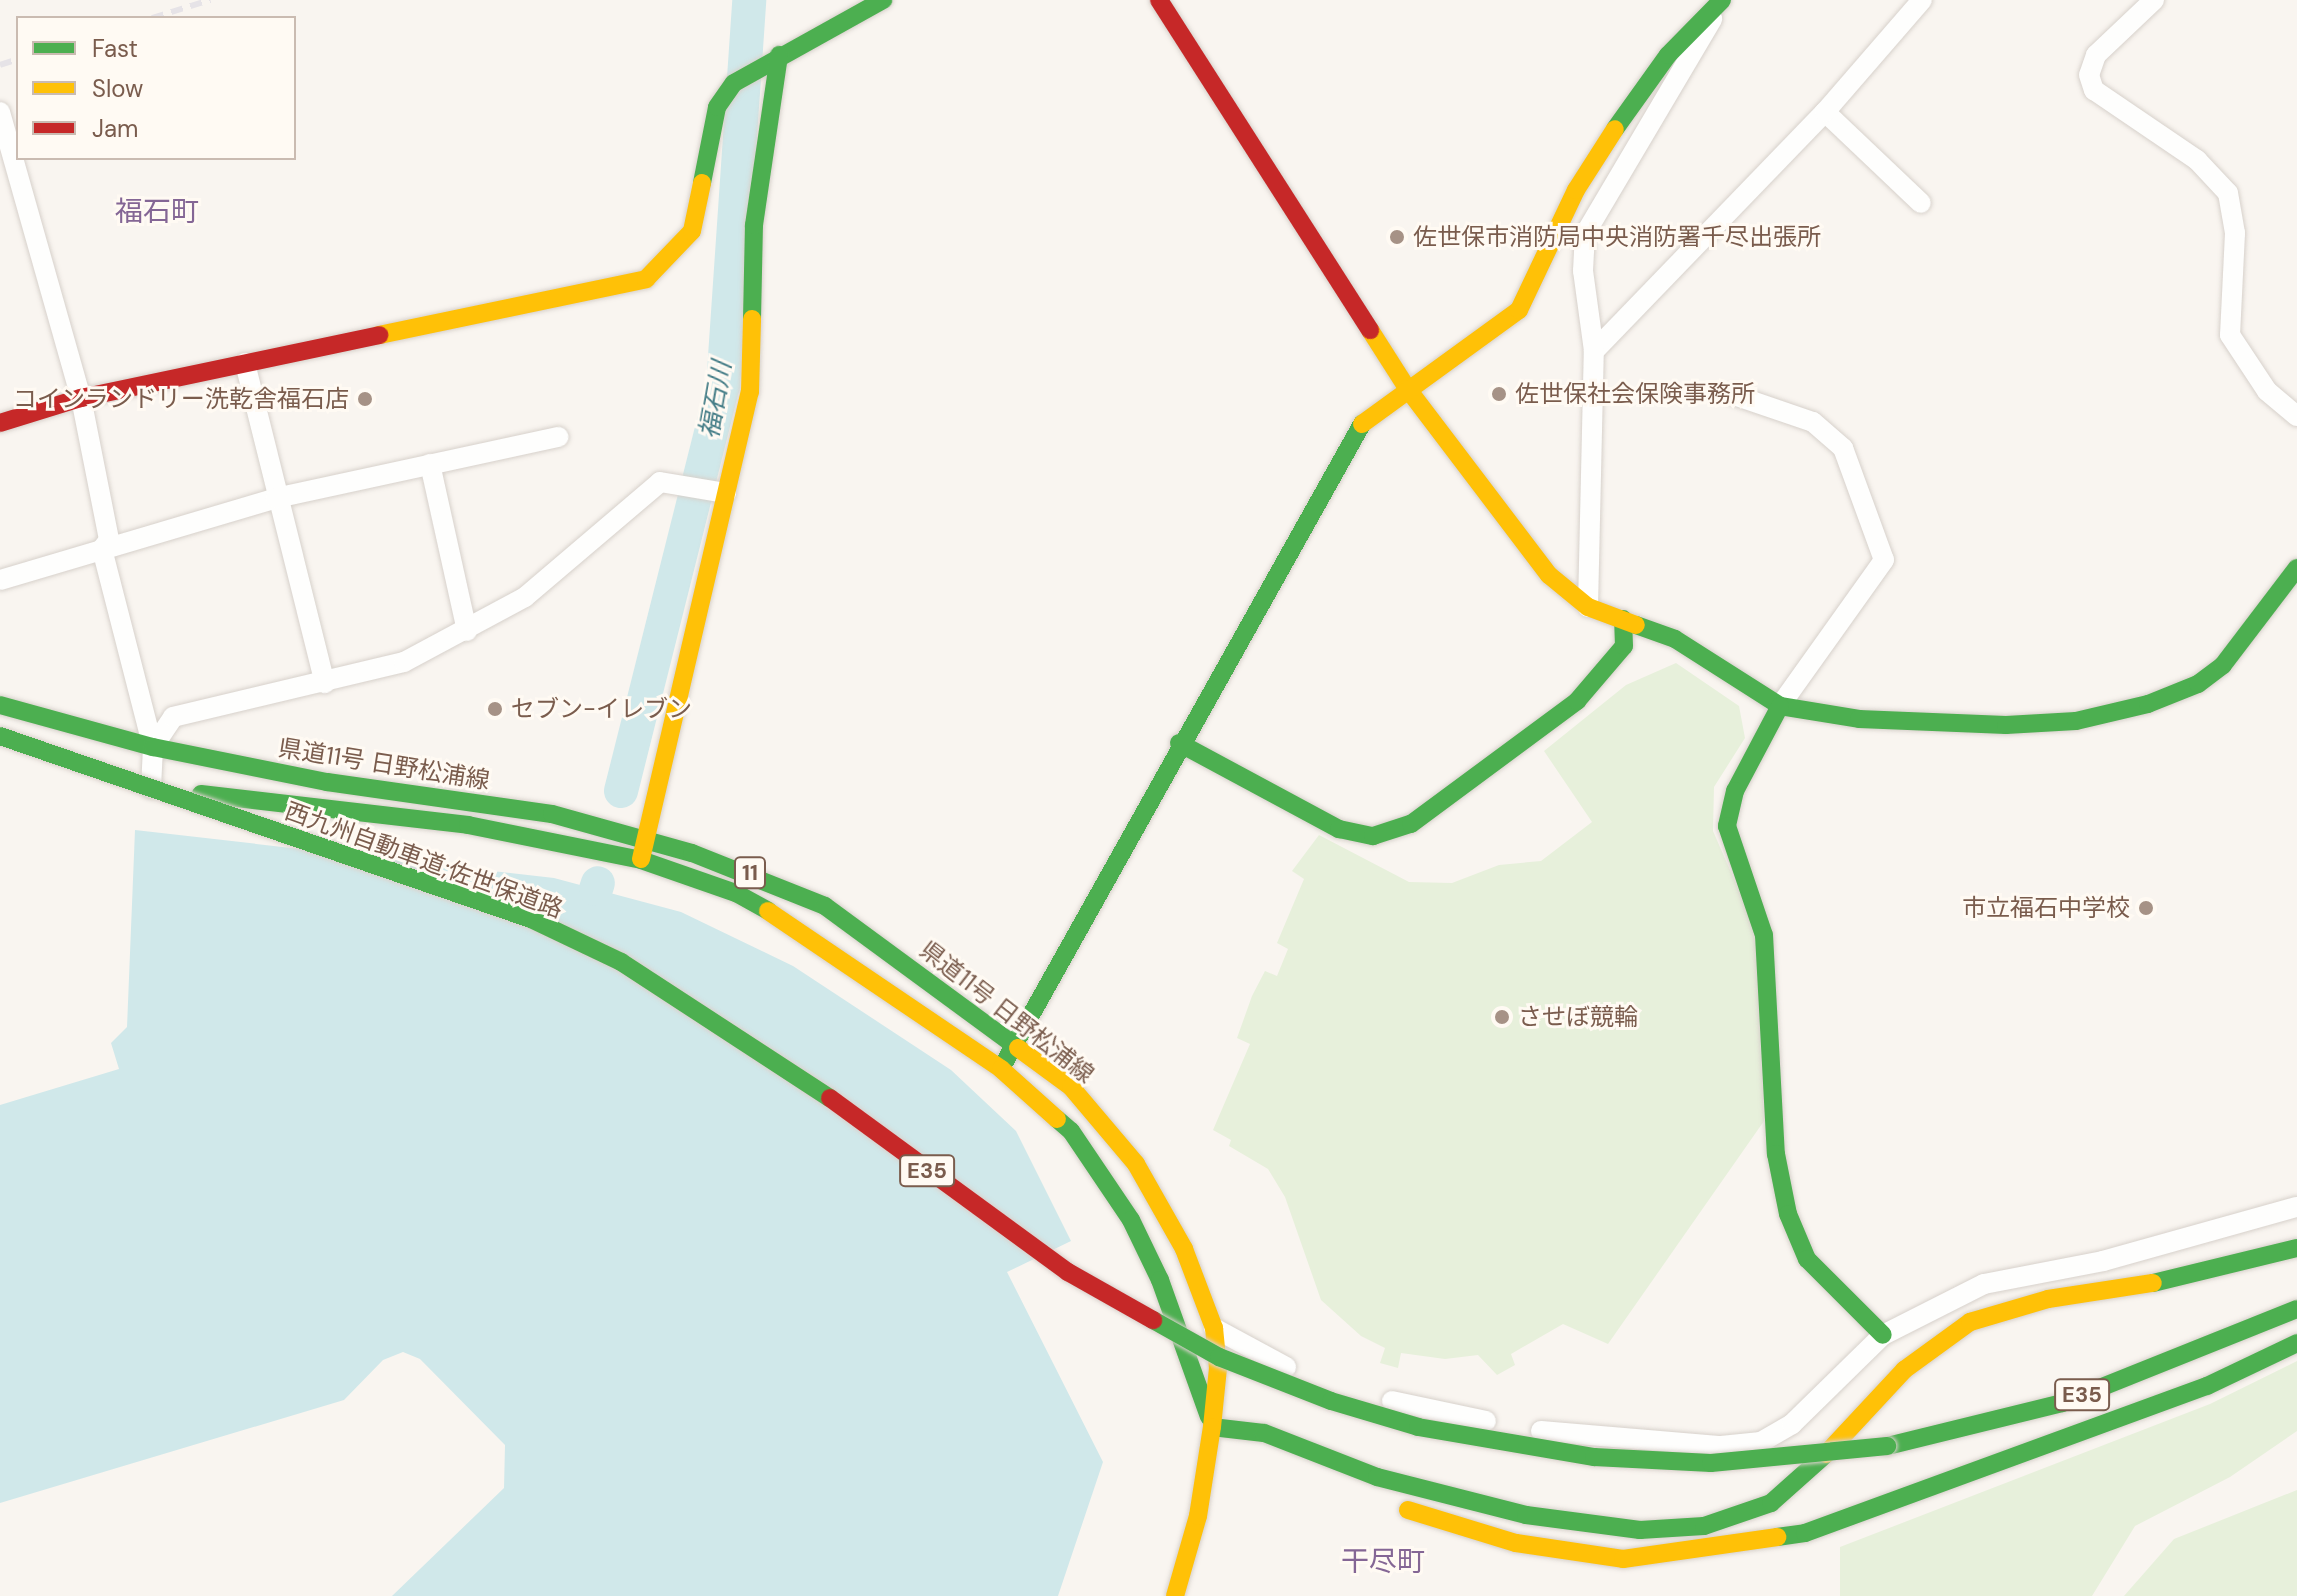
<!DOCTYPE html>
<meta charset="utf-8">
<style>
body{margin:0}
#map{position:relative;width:2297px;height:1596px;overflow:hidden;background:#f9f5f0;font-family:"DM Sans","Noto Sans JP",sans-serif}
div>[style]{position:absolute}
.green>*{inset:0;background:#e7f0db}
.water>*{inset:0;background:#d0e8ea}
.river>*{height:34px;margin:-17px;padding:0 17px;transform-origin:17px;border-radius:17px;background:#d0e8ea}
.roads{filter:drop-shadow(0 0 2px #d7d1cb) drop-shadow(0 0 2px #d7d1cb)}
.street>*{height:20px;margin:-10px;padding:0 10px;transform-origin:10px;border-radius:10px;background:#fefefd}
.fast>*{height:18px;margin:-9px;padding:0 9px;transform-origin:9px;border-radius:9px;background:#4caf50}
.slow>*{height:18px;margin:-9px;padding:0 9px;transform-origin:9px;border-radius:9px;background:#ffc107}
.jam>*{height:18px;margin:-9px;padding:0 9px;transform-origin:9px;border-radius:9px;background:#c62828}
.rail>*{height:6px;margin-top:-3px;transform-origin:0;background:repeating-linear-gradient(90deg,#e6e3e7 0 12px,transparent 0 20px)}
.bridges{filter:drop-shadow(0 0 2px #dad1cc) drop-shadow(0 0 2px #dad1cc)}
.fast-bridge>*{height:18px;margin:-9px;padding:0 9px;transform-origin:9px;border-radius:9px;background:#4caf50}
.jam-bridge>*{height:18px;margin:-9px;padding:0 9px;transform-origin:9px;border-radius:9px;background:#c62828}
.dots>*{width:22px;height:22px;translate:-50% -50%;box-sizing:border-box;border:4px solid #fffaf3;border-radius:50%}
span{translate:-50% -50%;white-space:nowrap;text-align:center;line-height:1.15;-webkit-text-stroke:6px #fffaf3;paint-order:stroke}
.shield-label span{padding:2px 6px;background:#fffaf3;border:2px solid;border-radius:6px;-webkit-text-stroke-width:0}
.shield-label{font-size:22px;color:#7a5c4d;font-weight:700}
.poi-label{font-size:24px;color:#7a5c4d}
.left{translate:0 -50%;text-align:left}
.right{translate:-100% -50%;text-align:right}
.street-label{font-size:24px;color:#7a5c4d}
.water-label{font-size:26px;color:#437c86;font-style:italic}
.quarter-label{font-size:28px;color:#846695}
.legend{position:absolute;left:16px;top:16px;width:280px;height:144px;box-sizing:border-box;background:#fffaf3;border:2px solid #cabbb1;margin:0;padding:10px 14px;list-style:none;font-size:24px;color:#7a5c4d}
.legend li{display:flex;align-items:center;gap:16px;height:40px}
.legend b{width:40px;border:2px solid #cabbb1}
</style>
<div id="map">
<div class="green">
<div style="clip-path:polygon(1676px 663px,1739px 706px,1745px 738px,1714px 787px,1713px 831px,1747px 909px,1756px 944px,1764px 1121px,1608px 1344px,1563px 1324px,1511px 1354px,1515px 1365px,1497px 1375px,1478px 1355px,1445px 1359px,1401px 1353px,1398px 1368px,1380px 1363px,1385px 1348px,1361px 1336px,1321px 1300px,1285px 1197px,1268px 1169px,1229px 1146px,1231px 1140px,1213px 1130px,1250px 1044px,1237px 1038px,1252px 996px,1265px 971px,1277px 976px,1288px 949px,1277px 943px,1304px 879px,1292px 871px,1319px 835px,1409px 882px,1452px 883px,1499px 865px,1541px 861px,1592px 822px,1544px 751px,1626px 685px)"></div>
<div style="clip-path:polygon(2297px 1361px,2297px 1431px,2230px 1477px,2135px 1526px,2092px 1596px,1840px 1596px,1840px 1547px,2210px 1404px)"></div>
<div style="clip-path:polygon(2297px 1490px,2297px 1596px,2124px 1596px,2174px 1539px)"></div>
</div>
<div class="water">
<div style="clip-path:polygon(135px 830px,554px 878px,681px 912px,793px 966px,951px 1070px,1016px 1131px,1071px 1241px,1007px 1272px,1103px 1462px,1058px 1596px,392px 1596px,504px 1488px,505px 1445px,420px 1359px,403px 1352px,383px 1360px,344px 1400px,0 1503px,0 1105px,119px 1069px,111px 1043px,127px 1027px)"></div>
</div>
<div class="river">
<div style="left:621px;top:791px;width:418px;rotate:-75.9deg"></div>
<div style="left:723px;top:386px;width:387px;rotate:-86.1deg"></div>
<div style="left:596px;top:889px;width:6px;rotate:-72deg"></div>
</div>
<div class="roads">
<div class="street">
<div style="left:2154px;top:0;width:80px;rotate:136.5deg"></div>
<div style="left:2096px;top:55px;width:21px;rotate:109deg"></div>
<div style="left:2089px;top:75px;width:16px;rotate:72deg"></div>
<div style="left:2094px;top:90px;width:125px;rotate:34.2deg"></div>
<div style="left:2197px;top:160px;width:45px;rotate:46.8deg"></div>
<div style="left:2228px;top:193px;width:41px;rotate:80.1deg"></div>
<div style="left:2235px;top:233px;width:102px;rotate:92.8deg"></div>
<div style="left:2230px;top:335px;width:67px;rotate:56.5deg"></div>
<div style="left:2267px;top:391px;width:39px;rotate:40deg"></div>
<div style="left:0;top:112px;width:297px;rotate:74.2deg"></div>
<div style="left:81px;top:398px;width:145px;rotate:78.8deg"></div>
<div style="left:109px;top:540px;width:11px;rotate:128deg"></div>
<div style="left:102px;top:549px;width:204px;rotate:75.6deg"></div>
<div style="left:1825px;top:112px;width:132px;rotate:43.5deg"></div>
<div style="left:1594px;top:351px;width:332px;rotate:-46deg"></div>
<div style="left:1825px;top:112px;width:148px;rotate:-49.1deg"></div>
<div style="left:245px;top:363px;width:330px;rotate:76deg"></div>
<div style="left:1734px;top:395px;width:83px;rotate:18.9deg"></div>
<div style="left:1813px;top:422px;width:40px;rotate:41deg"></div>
<div style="left:1843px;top:448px;width:119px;rotate:69.9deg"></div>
<div style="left:1884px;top:560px;width:179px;rotate:125.5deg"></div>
<div style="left:430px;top:464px;width:171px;rotate:77.5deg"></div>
<div style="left:0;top:580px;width:288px;rotate:-16.5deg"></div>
<div style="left:276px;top:498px;width:289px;rotate:-12.2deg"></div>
<div style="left:1588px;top:607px;width:256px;rotate:-88.7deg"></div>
<div style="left:1594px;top:351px;width:81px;rotate:-97.8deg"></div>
<div style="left:1583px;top:271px;width:37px;rotate:-87deg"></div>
<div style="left:1585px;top:234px;width:250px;rotate:-59.4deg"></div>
<div style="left:151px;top:788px;width:41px;rotate:-87.2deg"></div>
<div style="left:153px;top:747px;width:36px;rotate:-56deg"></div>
<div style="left:173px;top:717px;width:237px;rotate:-13.4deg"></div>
<div style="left:404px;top:662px;width:137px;rotate:-28.2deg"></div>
<div style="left:525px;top:597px;width:177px;rotate:-40.4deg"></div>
<div style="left:660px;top:482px;width:67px;rotate:9.5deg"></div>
<div style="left:1214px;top:1328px;width:82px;rotate:28.4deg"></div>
<div style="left:1392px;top:1401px;width:96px;rotate:12deg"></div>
<div style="left:1541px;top:1431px;width:181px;rotate:4.8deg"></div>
<div style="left:1721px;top:1446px;width:40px;rotate:-5.7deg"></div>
<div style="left:1761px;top:1442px;width:36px;rotate:-30deg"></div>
<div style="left:1792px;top:1424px;width:127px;rotate:-44.4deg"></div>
<div style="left:1883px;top:1335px;width:113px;rotate:-26.8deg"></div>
<div style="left:1984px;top:1284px;width:121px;rotate:-10.9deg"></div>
<div style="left:2103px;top:1261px;width:201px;rotate:-15.6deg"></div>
</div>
<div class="fast">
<div style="left:1615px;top:129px;width:91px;rotate:-54.4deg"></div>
<div style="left:1668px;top:55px;width:77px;rotate:-45.5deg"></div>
<div style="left:702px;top:183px;width:77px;rotate:-78.8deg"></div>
<div style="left:717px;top:107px;width:29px;rotate:-55deg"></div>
<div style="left:734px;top:83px;width:171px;rotate:-29.1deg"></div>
<div style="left:752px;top:319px;width:94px;rotate:-88.8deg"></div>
<div style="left:754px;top:225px;width:172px;rotate:-81.6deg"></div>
<div style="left:1636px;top:625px;width:41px;rotate:19.7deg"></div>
<div style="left:1675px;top:639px;width:125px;rotate:32.5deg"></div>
<div style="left:1780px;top:706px;width:80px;rotate:9.3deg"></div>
<div style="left:1859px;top:719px;width:147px;rotate:2.3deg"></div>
<div style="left:2006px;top:725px;width:70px;rotate:-3.3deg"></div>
<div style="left:2076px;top:721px;width:74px;rotate:-13.3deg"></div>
<div style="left:2148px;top:704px;width:54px;rotate:-21.8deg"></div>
<div style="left:2198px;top:684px;width:31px;rotate:-37deg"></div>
<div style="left:2223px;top:665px;width:122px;rotate:-52.7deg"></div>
<div style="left:0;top:705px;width:159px;rotate:15.4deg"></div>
<div style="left:153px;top:747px;width:177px;rotate:11.4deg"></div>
<div style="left:327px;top:782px;width:227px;rotate:8.1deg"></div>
<div style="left:552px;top:814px;width:145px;rotate:15.6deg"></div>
<div style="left:692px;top:853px;width:143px;rotate:21.7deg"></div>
<div style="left:825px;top:906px;width:240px;rotate:36.3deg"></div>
<div style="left:1780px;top:706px;width:96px;rotate:117.9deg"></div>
<div style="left:1735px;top:791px;width:36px;rotate:103deg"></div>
<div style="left:1727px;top:826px;width:115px;rotate:71.3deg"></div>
<div style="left:1764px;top:935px;width:219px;rotate:86.9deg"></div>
<div style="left:1776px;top:1154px;width:61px;rotate:78.7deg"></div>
<div style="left:1788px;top:1214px;width:49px;rotate:67.1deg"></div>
<div style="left:1807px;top:1259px;width:107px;rotate:45deg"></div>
<div style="left:1179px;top:743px;width:182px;rotate:28.3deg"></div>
<div style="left:1339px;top:829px;width:35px;rotate:12deg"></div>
<div style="left:1373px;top:836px;width:40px;rotate:-18deg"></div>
<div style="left:1411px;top:824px;width:207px;rotate:-36.5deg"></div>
<div style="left:1577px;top:701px;width:72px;rotate:-49.5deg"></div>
<div style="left:1624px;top:646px;width:27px;rotate:-92deg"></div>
<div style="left:201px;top:794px;width:269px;rotate:6.6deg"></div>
<div style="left:468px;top:825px;width:177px;rotate:11.4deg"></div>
<div style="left:641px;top:860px;width:101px;rotate:19.2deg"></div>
<div style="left:736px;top:893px;width:37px;rotate:29deg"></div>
<div style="left:1003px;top:1065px;width:735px;rotate:-60.75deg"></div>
<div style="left:1057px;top:1119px;width:18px;rotate:41deg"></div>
<div style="left:1071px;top:1131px;width:107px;rotate:56deg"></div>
<div style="left:1131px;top:1220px;width:67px;rotate:64.2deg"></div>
<div style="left:1160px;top:1280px;width:145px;rotate:70.3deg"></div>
<div style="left:2153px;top:1283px;width:148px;rotate:-13.7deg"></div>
<div style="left:1212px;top:1427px;width:52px;rotate:6.6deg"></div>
<div style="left:1264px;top:1433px;width:121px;rotate:21.3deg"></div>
<div style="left:1377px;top:1477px;width:154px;rotate:14.3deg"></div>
<div style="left:1526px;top:1515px;width:115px;rotate:7.5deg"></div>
<div style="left:1640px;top:1530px;width:64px;rotate:-3.6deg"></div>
<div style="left:1704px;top:1526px;width:71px;rotate:-18.9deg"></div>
<div style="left:1771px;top:1503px;width:74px;rotate:-41.7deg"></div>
<div style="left:1887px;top:1446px;width:180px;rotate:-13.8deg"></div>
<div style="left:2062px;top:1403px;width:253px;rotate:-21.8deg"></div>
<div style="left:1777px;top:1537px;width:28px;rotate:-8deg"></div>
<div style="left:1805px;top:1533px;width:428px;rotate:-20.1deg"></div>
<div style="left:2207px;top:1386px;width:100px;rotate:-25.5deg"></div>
</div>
<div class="slow">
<div style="left:1370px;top:330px;width:69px;rotate:57.5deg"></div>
<div style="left:1407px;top:388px;width:235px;rotate:52.8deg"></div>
<div style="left:1549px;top:575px;width:50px;rotate:39.4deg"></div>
<div style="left:1588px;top:607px;width:51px;rotate:20.6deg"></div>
<div style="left:379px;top:335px;width:273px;rotate:-11.8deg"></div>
<div style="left:646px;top:279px;width:66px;rotate:-46.2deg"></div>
<div style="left:692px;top:231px;width:49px;rotate:-78.2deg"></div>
<div style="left:1362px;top:424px;width:194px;rotate:-36deg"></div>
<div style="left:1519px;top:310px;width:133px;rotate:-64.6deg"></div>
<div style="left:1576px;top:190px;width:72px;rotate:-57.4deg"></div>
<div style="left:641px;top:859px;width:480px;rotate:-76.9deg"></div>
<div style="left:750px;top:392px;width:73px;rotate:-88.4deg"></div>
<div style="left:768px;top:911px;width:282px;rotate:34.1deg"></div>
<div style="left:1001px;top:1069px;width:75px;rotate:41.8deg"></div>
<div style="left:1018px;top:1048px;width:66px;rotate:36.3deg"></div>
<div style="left:1071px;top:1087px;width:101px;rotate:49.8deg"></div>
<div style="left:1136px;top:1164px;width:98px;rotate:60.5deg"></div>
<div style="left:1184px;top:1249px;width:85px;rotate:69.2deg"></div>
<div style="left:1214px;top:1328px;width:40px;rotate:84.3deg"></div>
<div style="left:1218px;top:1368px;width:59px;rotate:95.8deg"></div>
<div style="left:1826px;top:1454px;width:115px;rotate:-47.1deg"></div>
<div style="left:1904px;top:1370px;width:82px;rotate:-36deg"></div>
<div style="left:1970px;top:1322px;width:81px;rotate:-16.4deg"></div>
<div style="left:2048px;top:1299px;width:106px;rotate:-8.7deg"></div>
<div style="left:1408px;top:1510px;width:113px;rotate:17deg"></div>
<div style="left:1516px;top:1543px;width:108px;rotate:8.5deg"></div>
<div style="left:1623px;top:1559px;width:156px;rotate:-8.1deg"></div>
<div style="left:1175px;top:1596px;width:83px;rotate:-74deg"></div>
<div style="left:1198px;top:1516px;width:90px;rotate:-81.1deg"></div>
</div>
<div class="jam">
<div style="left:1159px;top:0;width:392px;rotate:57.4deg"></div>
<div style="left:0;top:423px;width:85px;rotate:-17.2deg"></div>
<div style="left:81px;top:398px;width:305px;rotate:-11.9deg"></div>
</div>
</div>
<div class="rail">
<div style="left:152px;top:18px;width:61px;rotate:-17.2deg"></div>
<div style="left:0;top:65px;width:19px;rotate:-18deg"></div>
</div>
<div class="bridges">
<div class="fast-bridge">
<div style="left:0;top:736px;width:562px;rotate:19.02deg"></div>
<div style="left:531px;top:919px;width:100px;rotate:25.5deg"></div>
<div style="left:621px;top:962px;width:249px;rotate:33.1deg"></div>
<div style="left:1153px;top:1320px;width:76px;rotate:29.3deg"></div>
<div style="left:1219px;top:1357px;width:120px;rotate:21.4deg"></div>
<div style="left:1331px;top:1401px;width:91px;rotate:16.6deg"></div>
<div style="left:1418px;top:1427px;width:179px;rotate:9.7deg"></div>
<div style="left:1594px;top:1457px;width:117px;rotate:2.9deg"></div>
<div style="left:1711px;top:1463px;width:177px;rotate:-5.5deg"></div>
</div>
<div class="jam-bridge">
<div style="left:830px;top:1098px;width:295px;rotate:36.2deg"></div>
<div style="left:1068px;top:1272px;width:98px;rotate:29.5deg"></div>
</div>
</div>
<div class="dots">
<div style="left:1397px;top:237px;background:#a69286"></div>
<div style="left:1499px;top:394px;background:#a69286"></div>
<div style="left:365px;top:399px;background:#a69286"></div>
<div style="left:495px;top:709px;background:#a69286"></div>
<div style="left:2146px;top:908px;background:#a69286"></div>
<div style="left:1502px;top:1017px;background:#a69286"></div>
</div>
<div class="shield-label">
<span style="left:750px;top:873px">11</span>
<span style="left:927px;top:1171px">E35</span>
<span style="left:2082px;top:1395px">E35</span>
</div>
<div class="poi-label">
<span class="left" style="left:1413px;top:237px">佐世保市消防局中央消防署千尽出張所</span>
<span class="left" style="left:1515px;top:394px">佐世保社会保険事務所</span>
<span class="right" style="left:349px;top:399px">コインランドリー洗乾舎福石店</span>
<span class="left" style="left:511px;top:709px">セブン-イレブン</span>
<span class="right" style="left:2130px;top:908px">市立福石中学校</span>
<span class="left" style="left:1518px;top:1017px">させぼ競輪</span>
</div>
<div class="street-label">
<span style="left:384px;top:764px;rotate:9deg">県道11号 日野松浦線</span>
<span style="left:424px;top:860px;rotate:20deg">西九州自動車道;佐世保道路</span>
<span style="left:1007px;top:1012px;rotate:38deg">県道11号 日野松浦線</span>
</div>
<div class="water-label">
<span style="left:716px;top:400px;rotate:-80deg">福石川</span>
</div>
<div class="quarter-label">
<span style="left:157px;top:212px">福石町</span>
<span style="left:1383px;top:1562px">干尽町</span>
</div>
<ul class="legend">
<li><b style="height:10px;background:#4caf50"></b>Fast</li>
<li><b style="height:10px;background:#ffc107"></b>Slow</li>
<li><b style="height:10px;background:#c62828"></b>Jam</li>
</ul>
</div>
